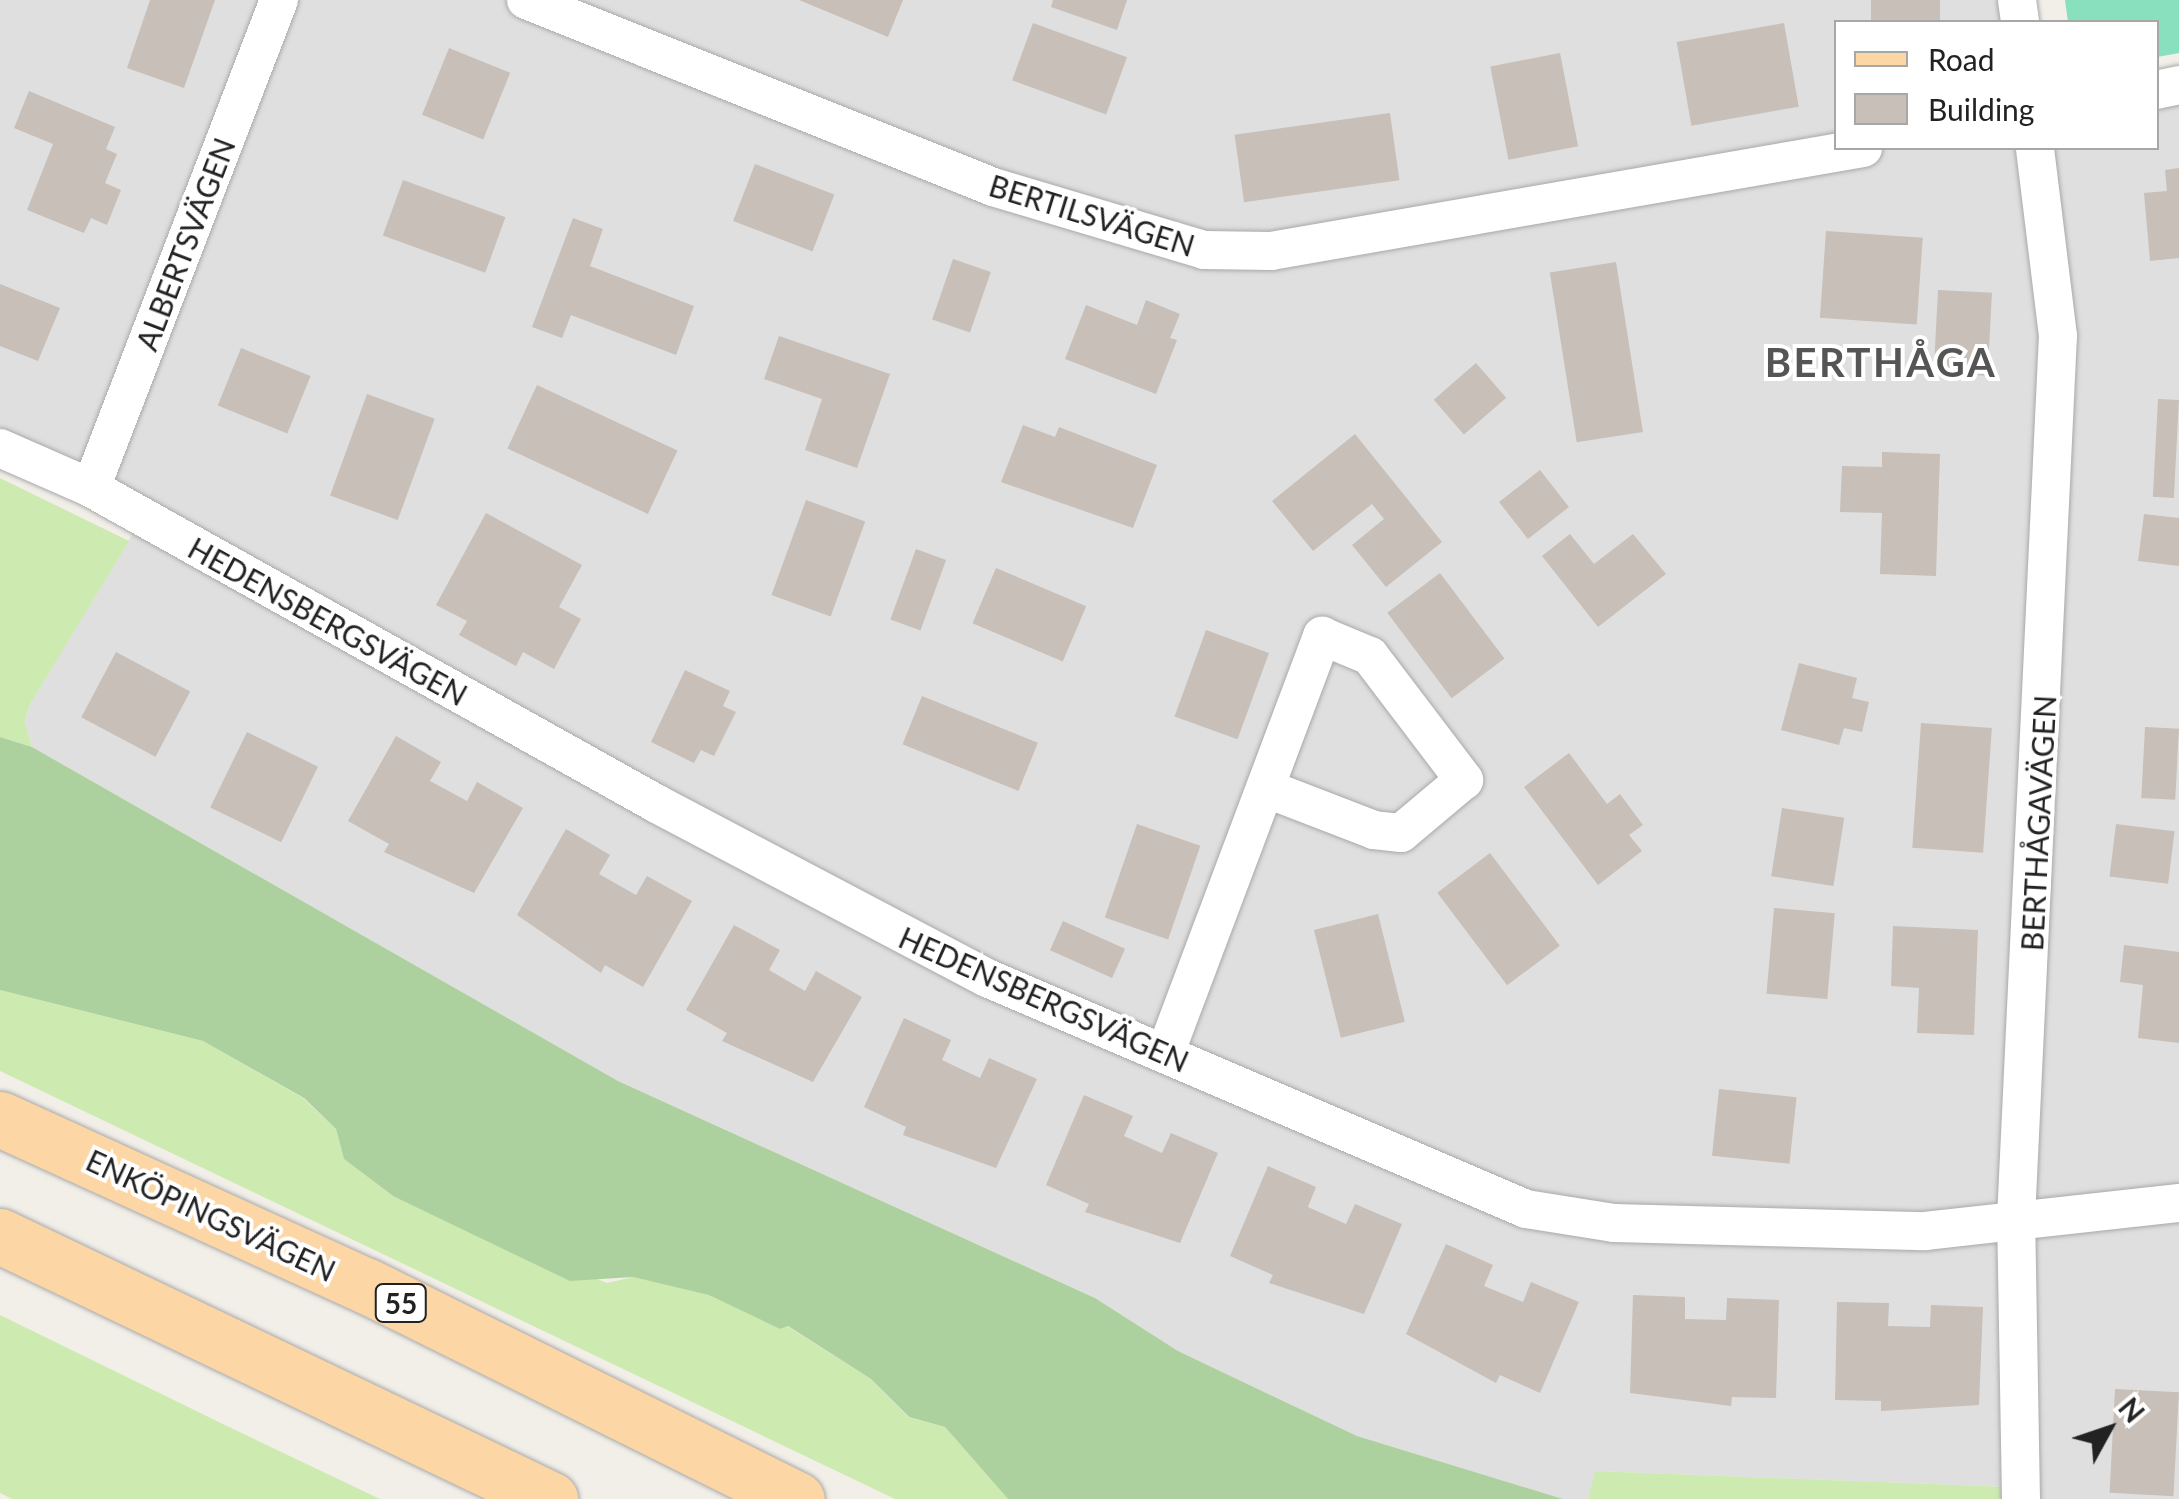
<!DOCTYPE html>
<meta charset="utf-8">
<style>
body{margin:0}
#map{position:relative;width:2179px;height:1499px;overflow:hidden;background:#f2efe9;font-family:Lato,sans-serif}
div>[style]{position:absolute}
.residential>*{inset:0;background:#e0dfdf}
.grass>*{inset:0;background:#cdebb0}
.forest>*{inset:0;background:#add19e}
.pitch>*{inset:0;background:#88e0be}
.building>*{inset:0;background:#c7bfb8;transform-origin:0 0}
.roads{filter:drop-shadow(0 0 2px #a9a9a9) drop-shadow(0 0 2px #a9a9a9)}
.minor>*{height:38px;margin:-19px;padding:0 19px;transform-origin:19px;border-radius:19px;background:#fff}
.primary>*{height:55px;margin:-27.5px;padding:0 27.5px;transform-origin:27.5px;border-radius:27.5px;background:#fcd6a4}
span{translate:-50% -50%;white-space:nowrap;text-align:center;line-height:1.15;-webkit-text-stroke:8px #fff;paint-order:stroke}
.shield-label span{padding:2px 8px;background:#fff;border:2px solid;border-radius:8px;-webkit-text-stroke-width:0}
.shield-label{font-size:28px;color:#222;font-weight:700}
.street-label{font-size:30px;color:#222}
.district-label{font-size:40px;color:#555;font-weight:700;letter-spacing:2.5px}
.legend{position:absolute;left:1834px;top:20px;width:325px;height:130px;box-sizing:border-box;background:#fff;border:2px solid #a7a7a7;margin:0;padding:12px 18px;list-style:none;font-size:30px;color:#222}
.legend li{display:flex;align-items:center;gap:20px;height:50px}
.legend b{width:50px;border:2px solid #a7a7a7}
.north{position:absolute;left:2059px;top:1379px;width:100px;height:100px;-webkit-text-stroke:8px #fff;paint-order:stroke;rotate:50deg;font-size:28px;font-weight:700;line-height:40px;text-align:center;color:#222}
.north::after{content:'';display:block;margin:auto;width:35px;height:45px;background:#222;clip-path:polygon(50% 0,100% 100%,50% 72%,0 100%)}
</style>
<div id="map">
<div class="residential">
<div style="clip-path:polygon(0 0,2017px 0,2020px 22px,1836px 22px,1836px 148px,2156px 148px,2157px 90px,2179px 85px,2179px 1499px,2021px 1499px,2009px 1487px,1596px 1471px,1588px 1499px,1563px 1499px,1357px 1436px,1178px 1351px,1095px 1298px,618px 1081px,32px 747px,25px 722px,29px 706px,142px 518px,0 448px)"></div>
</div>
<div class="grass">
<div style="clip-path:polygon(0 478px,129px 541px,29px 706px,25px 722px,32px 747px,0 737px)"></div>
<div style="clip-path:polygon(0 990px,203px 1041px,303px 1098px,336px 1129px,344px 1159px,393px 1196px,607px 1283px,633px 1277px,709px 1294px,780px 1329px,787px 1326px,871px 1379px,908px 1417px,945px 1427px,1008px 1499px,895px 1499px,0 1071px)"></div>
<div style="clip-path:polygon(0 1315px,227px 1426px,380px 1499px,12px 1499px,0 1493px)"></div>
<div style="clip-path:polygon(1595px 1471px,2009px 1487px,2007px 1499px,1588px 1499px)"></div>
</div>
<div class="forest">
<div style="clip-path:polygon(0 737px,32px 747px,618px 1081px,1095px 1298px,1178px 1351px,1357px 1436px,1563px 1499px,1008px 1499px,945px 1427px,909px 1417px,871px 1379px,788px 1326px,780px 1329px,709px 1295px,633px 1277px,570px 1281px,393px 1196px,344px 1159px,336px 1129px,304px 1098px,203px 1041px,0 990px)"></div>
</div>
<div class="pitch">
<div style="clip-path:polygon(2065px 0,2179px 0,2179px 53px,2157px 57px,2156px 22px,2068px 22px)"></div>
</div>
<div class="building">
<div style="clip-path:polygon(150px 0,215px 0,184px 88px,127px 68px)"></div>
<div style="clip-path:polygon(799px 0,903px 0,888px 37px)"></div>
<div style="clip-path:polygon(1053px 0,1127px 0,1117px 30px,1051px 7px)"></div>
<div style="left:1871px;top:0;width:69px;height:22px"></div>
<div style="left:1033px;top:23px;width:100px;height:61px;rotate:20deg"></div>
<div style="left:1784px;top:23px;width:85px;height:109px;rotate:80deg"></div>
<div style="left:449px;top:48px;width:66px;height:72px;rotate:22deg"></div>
<div style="left:1560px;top:53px;width:95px;height:71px;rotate:79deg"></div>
<div style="clip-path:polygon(29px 91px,115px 127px,106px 149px,117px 154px,105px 183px,121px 190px,107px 225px,91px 218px,84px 233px,27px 210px,53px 144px,14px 128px)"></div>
<div style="left:1390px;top:113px;width:68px;height:157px;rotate:82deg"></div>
<div style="left:755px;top:164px;width:85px;height:61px;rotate:21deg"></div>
<div style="clip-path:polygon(2179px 168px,2179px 258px,2150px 261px,2144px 193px,2167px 191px,2165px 170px)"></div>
<div style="left:403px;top:180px;width:109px;height:59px;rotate:20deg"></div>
<div style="clip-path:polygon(573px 218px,603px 229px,590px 266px,694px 306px,676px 355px,571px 315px,562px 338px,532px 327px)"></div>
<div style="left:1826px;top:231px;width:97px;height:87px;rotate:4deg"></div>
<div style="left:953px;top:259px;width:40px;height:64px;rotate:19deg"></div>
<div style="left:1616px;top:262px;width:172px;height:67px;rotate:81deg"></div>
<div style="clip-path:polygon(0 284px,60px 308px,38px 361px,0 346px)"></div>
<div style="left:1938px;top:290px;width:54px;height:83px;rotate:3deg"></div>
<div style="clip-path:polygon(1146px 300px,1180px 314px,1170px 338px,1177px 340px,1156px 394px,1065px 359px,1086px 305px,1137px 325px)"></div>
<div style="clip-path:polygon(779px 336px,890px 374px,857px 468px,805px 450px,822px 399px,764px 379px)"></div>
<div style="left:241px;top:348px;width:75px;height:62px;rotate:22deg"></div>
<div style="left:1476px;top:363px;width:46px;height:56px;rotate:49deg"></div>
<div style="left:537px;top:385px;width:155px;height:70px;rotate:25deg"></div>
<div style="left:367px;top:394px;width:72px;height:108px;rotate:20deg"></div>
<div style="left:2158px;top:399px;width:21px;height:98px;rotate:3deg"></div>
<div style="clip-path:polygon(1023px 425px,1055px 437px,1059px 427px,1157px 465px,1133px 528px,1001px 482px)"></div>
<div style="clip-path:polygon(1355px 434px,1442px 542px,1386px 587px,1352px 545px,1384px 519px,1372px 504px,1313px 551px,1272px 501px)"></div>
<div style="clip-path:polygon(1882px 452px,1940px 454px,1936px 576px,1880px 574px,1882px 513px,1840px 512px,1842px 466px,1882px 467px)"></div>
<div style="left:1540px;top:470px;width:47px;height:52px;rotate:52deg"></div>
<div style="left:806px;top:500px;width:63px;height:101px;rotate:20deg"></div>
<div style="clip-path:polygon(486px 513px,582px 565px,559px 607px,581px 619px,554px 669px,523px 652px,516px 666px,459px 635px,467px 621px,436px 605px)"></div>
<div style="clip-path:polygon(2144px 514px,2179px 518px,2179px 566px,2138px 561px)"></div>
<div style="clip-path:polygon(1570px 534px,1594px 564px,1633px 534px,1666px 574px,1598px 627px,1542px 556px)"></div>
<div style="left:916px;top:549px;width:32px;height:75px;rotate:20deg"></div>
<div style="left:996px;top:568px;width:98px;height:60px;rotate:23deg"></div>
<div style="left:1440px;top:573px;width:107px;height:66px;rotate:53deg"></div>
<div style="left:1206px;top:630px;width:67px;height:92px;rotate:20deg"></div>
<div style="left:116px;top:652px;width:84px;height:74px;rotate:28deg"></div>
<div style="clip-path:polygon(1799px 663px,1857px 678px,1852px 698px,1869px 702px,1862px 732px,1844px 728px,1839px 745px,1781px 730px)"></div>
<div style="clip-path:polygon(685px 670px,730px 691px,723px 706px,736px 712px,714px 756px,701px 750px,694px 763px,651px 742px)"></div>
<div style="left:922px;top:696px;width:125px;height:52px;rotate:22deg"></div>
<div style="left:1921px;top:723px;width:71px;height:125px;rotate:4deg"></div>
<div style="left:2145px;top:727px;width:34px;height:71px;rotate:3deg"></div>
<div style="left:247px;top:732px;width:79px;height:84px;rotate:26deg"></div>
<div style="clip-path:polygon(396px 736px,441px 762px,430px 781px,467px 801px,477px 782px,523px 808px,474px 893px,384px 852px,389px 844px,348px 821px)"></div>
<div style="clip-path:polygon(1569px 753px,1607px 804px,1620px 794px,1643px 825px,1629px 835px,1642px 851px,1598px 885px,1524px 787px)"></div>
<div style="left:1782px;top:808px;width:63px;height:69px;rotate:9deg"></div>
<div style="left:1137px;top:824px;width:67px;height:99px;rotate:19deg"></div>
<div style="left:2116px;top:824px;width:59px;height:53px;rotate:7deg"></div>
<div style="clip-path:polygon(566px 829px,610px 855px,599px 874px,636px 895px,647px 876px,692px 901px,643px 987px,605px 965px,601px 973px,517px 915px)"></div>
<div style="left:1490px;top:853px;width:116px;height:66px;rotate:53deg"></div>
<div style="left:1774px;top:908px;width:61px;height:86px;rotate:5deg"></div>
<div style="left:1378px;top:914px;width:111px;height:66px;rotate:76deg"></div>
<div style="left:1063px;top:921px;width:68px;height:32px;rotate:24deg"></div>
<div style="clip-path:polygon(734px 925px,780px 950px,769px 970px,805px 991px,816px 971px,862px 997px,813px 1082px,722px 1041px,727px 1033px,686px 1010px)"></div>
<div style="clip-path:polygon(1893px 926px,1978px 930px,1974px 1035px,1917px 1033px,1919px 988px,1891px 986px)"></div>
<div style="clip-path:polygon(2124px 945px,2179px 952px,2179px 1043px,2138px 1038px,2143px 985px,2120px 982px)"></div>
<div style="clip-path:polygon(904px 1018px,951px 1040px,942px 1060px,980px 1078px,989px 1058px,1037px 1079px,996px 1168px,903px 1135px,906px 1127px,864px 1107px)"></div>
<div style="left:1719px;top:1089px;width:78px;height:67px;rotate:6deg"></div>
<div style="clip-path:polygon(1084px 1095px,1133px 1116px,1124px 1136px,1162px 1153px,1171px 1133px,1218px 1153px,1180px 1243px,1085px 1212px,1089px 1204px,1046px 1185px)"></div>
<div style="clip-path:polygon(1268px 1166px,1316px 1187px,1308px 1207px,1346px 1224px,1355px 1204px,1402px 1224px,1364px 1314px,1269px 1283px,1273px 1275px,1230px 1256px)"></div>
<div style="clip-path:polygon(1446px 1244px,1493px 1265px,1484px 1286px,1523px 1302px,1531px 1282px,1579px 1302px,1540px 1393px,1500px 1375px,1496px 1383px,1406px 1334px)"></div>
<div style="clip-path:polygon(1633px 1295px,1685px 1297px,1685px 1319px,1726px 1320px,1727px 1298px,1779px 1300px,1776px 1398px,1732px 1397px,1731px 1406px,1630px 1393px)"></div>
<div style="clip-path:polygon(1837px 1302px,1889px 1303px,1888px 1326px,1930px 1327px,1931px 1305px,1983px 1307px,1979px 1405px,1881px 1411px,1881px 1401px,1835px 1400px)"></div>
<div style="left:2115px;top:1389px;width:64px;height:104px;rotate:3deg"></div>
</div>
<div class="roads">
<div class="minor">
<div style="left:526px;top:0;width:503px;rotate:21.82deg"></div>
<div style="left:993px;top:187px;width:220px;rotate:16.6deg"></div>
<div style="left:1204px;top:250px;width:67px;rotate:0.9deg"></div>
<div style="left:1271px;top:251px;width:601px;rotate:-9.87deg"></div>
<div style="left:2017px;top:0;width:22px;rotate:82deg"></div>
<div style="left:2156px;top:90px;width:24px;rotate:-12deg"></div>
<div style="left:0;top:448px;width:99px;rotate:23.7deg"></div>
<div style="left:91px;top:488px;width:648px;rotate:29.17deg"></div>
<div style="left:657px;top:804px;width:373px;rotate:27.8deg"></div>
<div style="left:987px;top:978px;width:586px;rotate:23.2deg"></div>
<div style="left:1526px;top:1209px;width:89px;rotate:9deg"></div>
<div style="left:1614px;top:1223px;width:311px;rotate:1.5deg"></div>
<div style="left:1925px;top:1231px;width:256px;rotate:-6.3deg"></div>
<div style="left:91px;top:488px;width:523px;rotate:-68.93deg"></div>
<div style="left:1165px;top:1054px;width:447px;rotate:-69.4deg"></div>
<div style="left:1322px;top:636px;width:52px;rotate:22.6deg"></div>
<div style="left:1370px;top:656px;width:156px;rotate:52.8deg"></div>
<div style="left:1464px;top:780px;width:82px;rotate:139.9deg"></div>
<div style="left:1401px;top:833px;width:27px;rotate:-174deg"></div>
<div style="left:1374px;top:830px;width:114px;rotate:-158.9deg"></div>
<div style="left:2021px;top:1499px;width:280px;rotate:-91deg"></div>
<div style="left:2016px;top:1219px;width:884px;rotate:-87.28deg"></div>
<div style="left:2058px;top:336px;width:189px;rotate:-97deg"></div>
</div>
<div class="primary">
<div style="left:0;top:1119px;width:401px;rotate:24.5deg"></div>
<div style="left:365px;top:1285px;width:482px;rotate:26.4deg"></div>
<div style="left:0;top:1236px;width:610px;rotate:25.56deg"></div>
</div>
</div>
<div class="shield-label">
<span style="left:401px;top:1303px">55</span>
</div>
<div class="street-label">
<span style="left:1092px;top:215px;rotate:17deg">BERTILSVÄGEN</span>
<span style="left:185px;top:244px;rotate:-69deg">ALBERTSVÄGEN</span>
<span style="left:328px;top:621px;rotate:29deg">HEDENSBERGSVÄGEN</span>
<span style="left:2038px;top:823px;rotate:-87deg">BERTHÅGAVÄGEN</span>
<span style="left:1044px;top:999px;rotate:24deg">HEDENSBERGSVÄGEN</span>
<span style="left:211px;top:1215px;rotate:25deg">ENKÖPINGSVÄGEN</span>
</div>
<div class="district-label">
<span style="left:1881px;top:362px">BERTHÅGA</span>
</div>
<ul class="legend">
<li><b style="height:12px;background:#fcd6a4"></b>Road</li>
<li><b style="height:28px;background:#c7bfb8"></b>Building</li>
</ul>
<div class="north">N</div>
</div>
